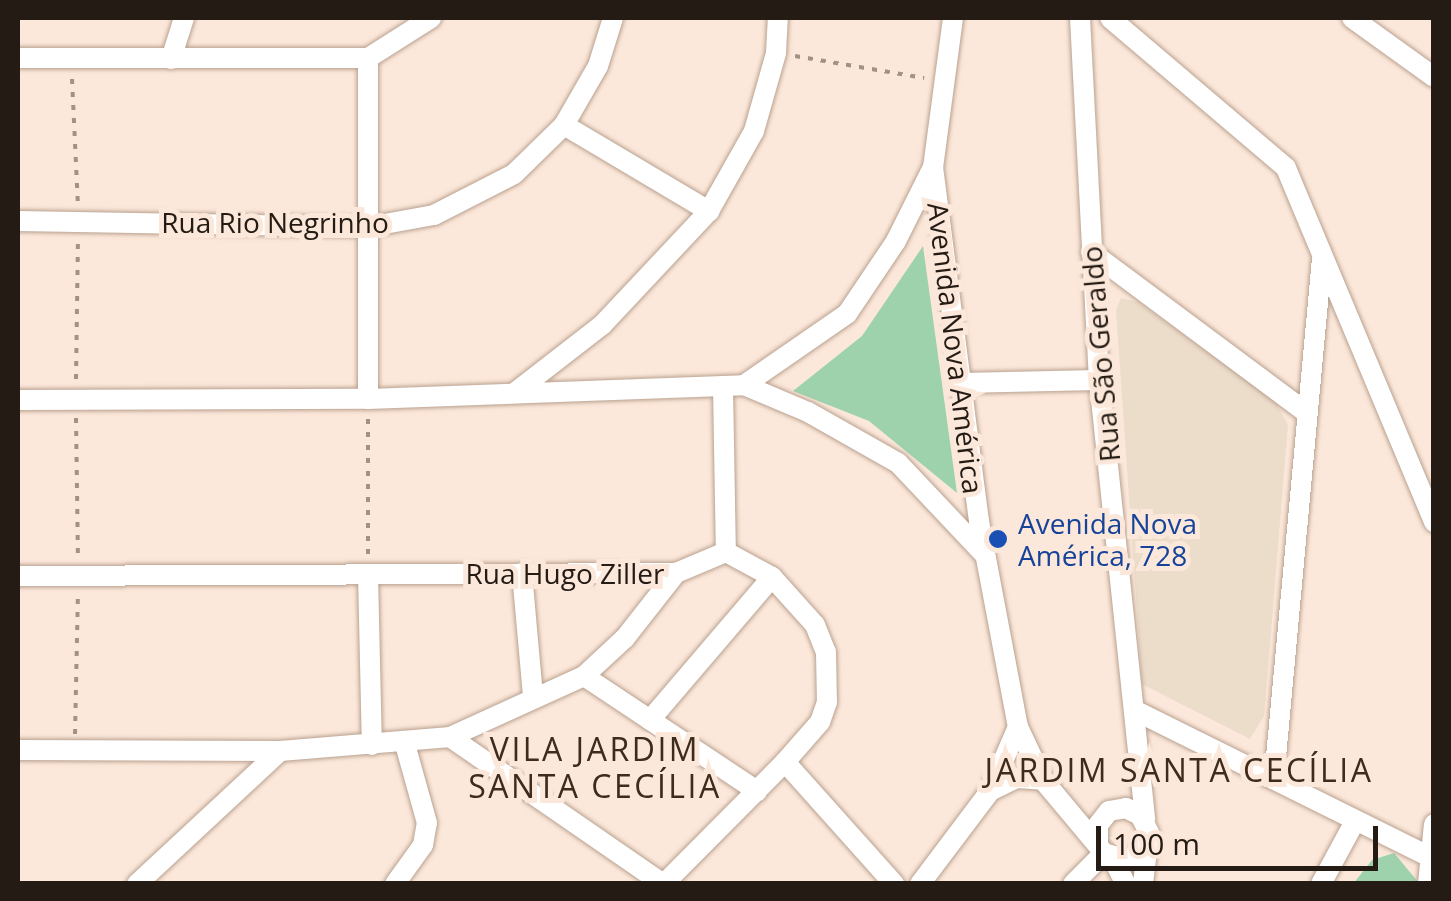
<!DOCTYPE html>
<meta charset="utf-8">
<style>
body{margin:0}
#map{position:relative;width:1451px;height:901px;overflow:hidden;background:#fce8da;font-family:"Open Sans",sans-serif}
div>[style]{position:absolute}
.education>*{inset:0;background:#ecdcca}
.green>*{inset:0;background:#9dd2ac}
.path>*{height:4px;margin-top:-2px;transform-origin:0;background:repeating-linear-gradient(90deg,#a19287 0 5px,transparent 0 13px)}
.roads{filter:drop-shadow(0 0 2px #b9a190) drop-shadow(0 0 2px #b9a190)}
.minor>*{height:20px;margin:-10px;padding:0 10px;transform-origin:10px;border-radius:10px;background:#fff}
.dots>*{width:28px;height:28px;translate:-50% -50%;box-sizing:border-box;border:5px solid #fce8da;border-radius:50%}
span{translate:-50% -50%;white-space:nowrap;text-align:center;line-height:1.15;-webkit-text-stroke:10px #fce8da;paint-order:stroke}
.street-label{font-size:28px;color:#231b14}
.transit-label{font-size:28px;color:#164399}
.left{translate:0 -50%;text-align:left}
.quarter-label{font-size:32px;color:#3d2b1c;letter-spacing:2.5px}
.frame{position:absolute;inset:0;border:20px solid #231b14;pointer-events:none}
.scale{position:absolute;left:1096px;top:826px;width:282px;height:45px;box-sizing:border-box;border:5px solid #231b14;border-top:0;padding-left:12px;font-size:30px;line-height:35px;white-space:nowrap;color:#231b14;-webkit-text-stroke:8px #fce8da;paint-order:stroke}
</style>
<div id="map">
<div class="education">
<div style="clip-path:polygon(1121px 298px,1138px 302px,1275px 401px,1288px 425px,1264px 716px,1250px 739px,1142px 684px,1116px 310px)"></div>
</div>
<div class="green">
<div style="clip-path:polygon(923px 246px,957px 493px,869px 421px,793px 391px,862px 336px)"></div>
<div style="clip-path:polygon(1394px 853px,1419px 883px,1353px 884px,1372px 860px)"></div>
</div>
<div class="path">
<div style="left:795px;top:56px;width:131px;rotate:9.7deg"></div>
<div style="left:72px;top:79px;width:125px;rotate:87.3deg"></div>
<div style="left:76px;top:379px;width:141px;rotate:-89.2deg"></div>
<div style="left:76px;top:418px;width:141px;rotate:89.2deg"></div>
<div style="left:368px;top:419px;width:135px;rotate:90deg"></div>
<div style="left:75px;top:734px;width:141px;rotate:-88.8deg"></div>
</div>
<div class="roads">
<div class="minor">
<div style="left:953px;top:18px;width:150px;rotate:97.6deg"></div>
<div style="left:933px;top:167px;width:357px;rotate:82.6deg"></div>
<div style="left:979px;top:521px;width:210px;rotate:79.3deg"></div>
<div style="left:1018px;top:727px;width:59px;rotate:64.7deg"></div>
<div style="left:1043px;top:780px;width:95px;rotate:50.1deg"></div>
<div style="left:1104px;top:853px;width:25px;rotate:16deg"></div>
<div style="left:1128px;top:860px;width:23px;rotate:-38deg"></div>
<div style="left:1080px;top:18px;width:362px;rotate:87deg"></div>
<div style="left:1099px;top:380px;width:442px;rotate:84deg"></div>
<div style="left:1110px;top:18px;width:231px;rotate:40.4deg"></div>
<div style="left:1286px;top:168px;width:384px;rotate:67.3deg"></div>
<div style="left:1352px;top:18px;width:101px;rotate:35.7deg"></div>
<div style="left:18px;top:58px;width:350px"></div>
<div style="left:368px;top:58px;width:75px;rotate:-32.4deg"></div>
<div style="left:171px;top:59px;width:43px;rotate:-72.4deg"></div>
<div style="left:564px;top:125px;width:169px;rotate:30.7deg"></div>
<div style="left:18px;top:221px;width:350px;rotate:1deg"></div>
<div style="left:368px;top:227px;width:67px;rotate:-10.3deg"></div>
<div style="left:434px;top:215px;width:90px;rotate:-27.1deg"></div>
<div style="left:514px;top:174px;width:70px;rotate:-44.4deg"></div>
<div style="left:564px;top:125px;width:68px;rotate:-60deg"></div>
<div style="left:598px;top:66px;width:50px;rotate:-72.6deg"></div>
<div style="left:1091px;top:252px;width:268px;rotate:36.7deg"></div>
<div style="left:959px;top:383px;width:140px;rotate:-1.2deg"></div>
<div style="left:744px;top:385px;width:69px;rotate:22.9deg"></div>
<div style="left:808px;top:412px;width:103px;rotate:29.5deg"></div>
<div style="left:898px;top:463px;width:125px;rotate:46.6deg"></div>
<div style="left:723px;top:387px;width:165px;rotate:89deg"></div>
<div style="left:517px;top:391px;width:108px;rotate:-37.8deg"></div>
<div style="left:602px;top:325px;width:156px;rotate:-46.8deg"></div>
<div style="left:709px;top:211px;width:92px;rotate:-60.6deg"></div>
<div style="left:754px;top:131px;width:81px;rotate:-74.2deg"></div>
<div style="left:776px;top:53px;width:35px;rotate:-87deg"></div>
<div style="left:368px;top:399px;width:341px;rotate:-90deg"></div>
<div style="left:18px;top:400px;width:350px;rotate:-0.2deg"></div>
<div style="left:368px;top:399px;width:376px;rotate:-2.1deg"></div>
<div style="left:744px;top:385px;width:125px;rotate:-34.6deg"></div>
<div style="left:847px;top:314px;width:88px;rotate:-56.1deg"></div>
<div style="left:896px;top:241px;width:83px;rotate:-63.4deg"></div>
<div style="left:522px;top:573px;width:124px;rotate:84.9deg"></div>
<div style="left:368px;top:574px;width:171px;rotate:88.7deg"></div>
<div style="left:18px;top:576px;width:658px;rotate:-0.26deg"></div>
<div style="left:676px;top:573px;width:54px;rotate:-22.8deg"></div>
<div style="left:726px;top:552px;width:52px;rotate:28.5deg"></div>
<div style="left:772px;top:577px;width:64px;rotate:48.1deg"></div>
<div style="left:815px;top:625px;width:29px;rotate:68deg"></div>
<div style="left:826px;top:652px;width:50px;rotate:88.9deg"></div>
<div style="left:827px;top:702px;width:21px;rotate:109deg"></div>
<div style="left:820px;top:722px;width:53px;rotate:131.2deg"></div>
<div style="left:785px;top:762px;width:172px;rotate:134.8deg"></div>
<div style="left:584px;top:676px;width:208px;rotate:33.6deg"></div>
<div style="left:1134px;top:710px;width:330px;rotate:26.4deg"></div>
<div style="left:650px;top:720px;width:188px;rotate:-49.5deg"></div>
<div style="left:450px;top:737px;width:259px;rotate:34.6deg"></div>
<div style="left:18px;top:750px;width:262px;rotate:0.2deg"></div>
<div style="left:280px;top:751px;width:171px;rotate:-4.7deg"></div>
<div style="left:450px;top:737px;width:147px;rotate:-24.5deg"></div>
<div style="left:584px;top:676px;width:56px;rotate:-42.8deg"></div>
<div style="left:625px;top:638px;width:83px;rotate:-51.9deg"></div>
<div style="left:785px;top:762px;width:164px;rotate:48.2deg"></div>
<div style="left:1274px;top:779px;width:522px;rotate:-84.73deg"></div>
<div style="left:990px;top:791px;width:30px;rotate:-26deg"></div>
<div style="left:1017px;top:778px;width:26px;rotate:4deg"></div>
<div style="left:1098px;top:842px;width:17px;rotate:-90deg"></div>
<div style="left:1098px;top:825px;width:18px;rotate:-52deg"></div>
<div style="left:1109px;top:811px;width:17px;rotate:-10deg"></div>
<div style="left:1126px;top:808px;width:16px;rotate:27deg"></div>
<div style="left:1140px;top:815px;width:20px;rotate:63deg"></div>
<div style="left:1149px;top:833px;width:51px;rotate:96.7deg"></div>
<div style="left:1113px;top:859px;width:28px;rotate:63deg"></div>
<div style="left:137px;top:884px;width:195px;rotate:-42.9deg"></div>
<div style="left:395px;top:884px;width:48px;rotate:-54.3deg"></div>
<div style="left:423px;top:845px;width:22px;rotate:-80deg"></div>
<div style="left:427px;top:823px;width:82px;rotate:-105.6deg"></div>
<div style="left:920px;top:884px;width:116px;rotate:-53deg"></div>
<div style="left:990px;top:791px;width:70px;rotate:-66.4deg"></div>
<div style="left:1073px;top:884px;width:44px;rotate:-45deg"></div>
<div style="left:1321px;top:884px;width:72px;rotate:-61.6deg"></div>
<div style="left:1428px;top:884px;width:60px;rotate:-84.3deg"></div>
</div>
</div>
<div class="dots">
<div style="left:998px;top:539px;background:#1a4fb4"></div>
</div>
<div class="street-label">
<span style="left:275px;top:222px">Rua Rio Negrinho</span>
<span style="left:956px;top:348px;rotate:83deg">Avenida Nova América</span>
<span style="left:1100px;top:354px;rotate:-95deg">Rua São Geraldo</span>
<span style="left:565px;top:573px">Rua Hugo Ziller</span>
</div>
<div class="transit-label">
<span class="left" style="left:1018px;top:539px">Avenida Nova<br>América, 728</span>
</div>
<div class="quarter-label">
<span style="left:595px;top:768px">VILA JARDIM<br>SANTA CECÍLIA</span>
<span style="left:1179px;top:770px">JARDIM SANTA CECÍLIA</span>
</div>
<div class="frame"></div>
<div class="scale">100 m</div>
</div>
